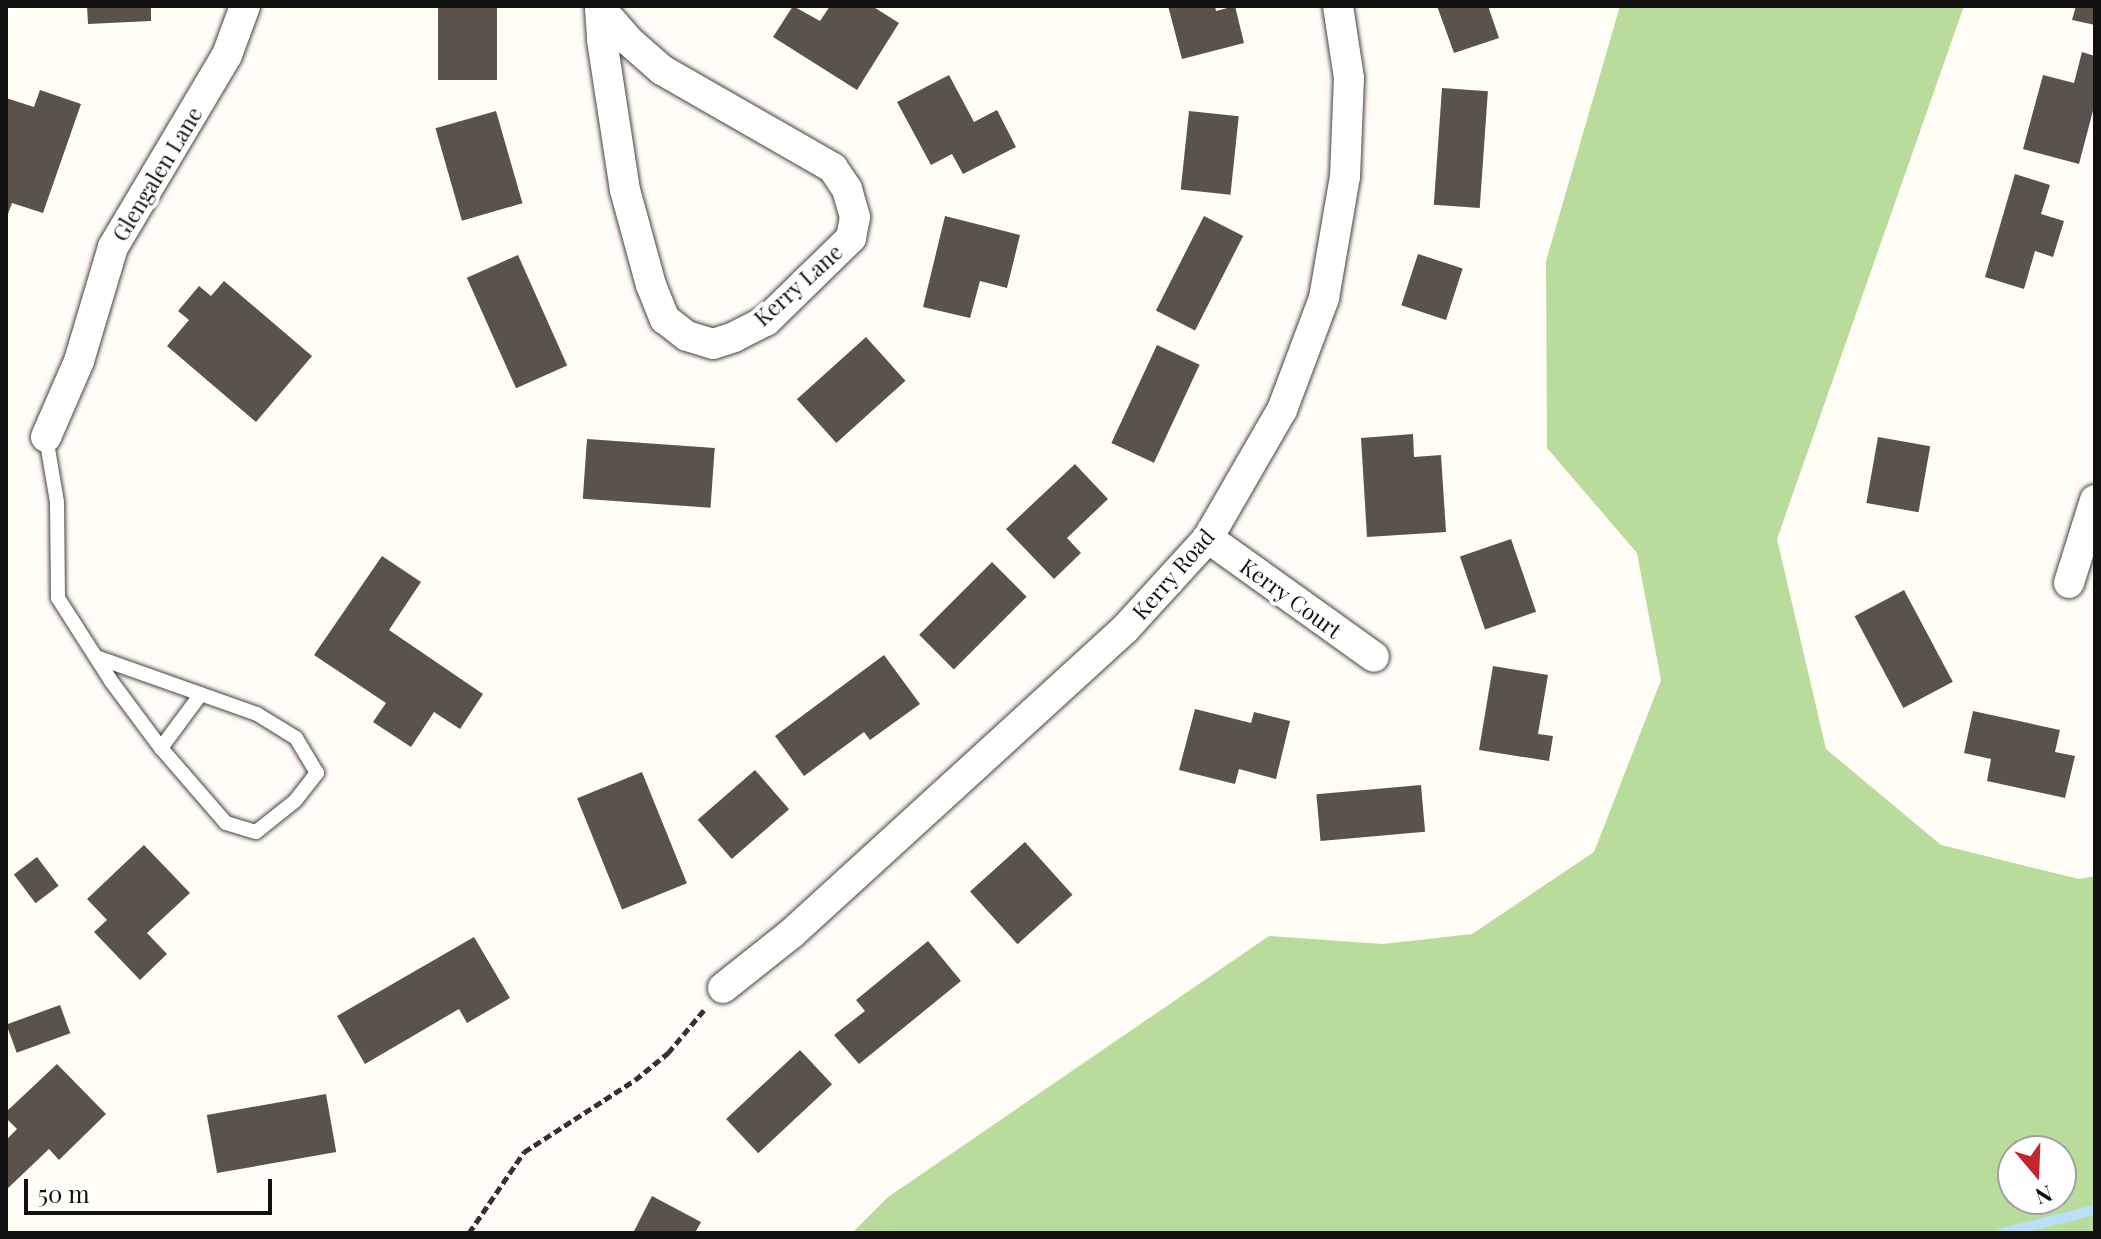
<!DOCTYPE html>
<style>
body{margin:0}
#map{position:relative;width:2101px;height:1239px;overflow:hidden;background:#fffdf5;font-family:"Playfair Display",serif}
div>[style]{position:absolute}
.forest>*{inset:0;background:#b9dc9c}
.stream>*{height:10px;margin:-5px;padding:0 5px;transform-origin:5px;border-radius:5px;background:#b9e0f7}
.building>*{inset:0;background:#5a524d;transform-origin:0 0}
.path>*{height:5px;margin-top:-2.5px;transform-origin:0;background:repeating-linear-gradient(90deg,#333 0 8px,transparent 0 12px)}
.roads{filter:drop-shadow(0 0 2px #444) drop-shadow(0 0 2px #444)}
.lane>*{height:14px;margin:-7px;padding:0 7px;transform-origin:7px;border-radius:7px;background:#fff}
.street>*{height:30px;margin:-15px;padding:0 15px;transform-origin:15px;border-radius:15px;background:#fff}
span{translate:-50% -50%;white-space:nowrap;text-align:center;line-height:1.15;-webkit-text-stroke:8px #fff;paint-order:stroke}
.street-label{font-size:22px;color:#111}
.frame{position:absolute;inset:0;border:8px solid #111;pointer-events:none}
.north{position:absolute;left:1997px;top:1135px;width:80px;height:80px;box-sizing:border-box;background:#fff;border:2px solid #a0a0a0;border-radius:50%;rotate:161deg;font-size:22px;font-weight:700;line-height:32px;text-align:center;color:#111}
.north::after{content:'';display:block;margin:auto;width:28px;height:36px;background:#c4262e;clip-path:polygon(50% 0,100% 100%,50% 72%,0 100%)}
.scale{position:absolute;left:24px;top:1179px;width:248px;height:36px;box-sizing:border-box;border:4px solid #111;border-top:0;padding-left:10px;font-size:24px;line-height:28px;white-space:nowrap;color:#111;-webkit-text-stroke:6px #fff;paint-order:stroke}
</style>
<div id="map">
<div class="forest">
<div style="clip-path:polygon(evenodd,1620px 6px,1964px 6px,1777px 539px,1826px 749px,1941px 845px,2079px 879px,2095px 876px,2095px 1233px,852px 1233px,888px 1197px,1269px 936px,1383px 944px,1472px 934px,1594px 852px,1661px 680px,1637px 553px,1547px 448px,1546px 261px,1620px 6px,2013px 1151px,2061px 1151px,2061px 1199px,2013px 1199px,2013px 1151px)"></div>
</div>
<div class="stream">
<div style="left:2002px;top:1233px;width:96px;rotate:-13.9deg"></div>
</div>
<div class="building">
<div style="clip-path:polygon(87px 6px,151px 6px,151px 21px,88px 24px)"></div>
<div style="left:438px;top:6px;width:59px;height:74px"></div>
<div style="clip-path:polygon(793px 6px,820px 21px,830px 6px,872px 6px,899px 23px,857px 90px,773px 37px)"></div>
<div style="clip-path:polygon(1168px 6px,1215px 6px,1216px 11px,1235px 6px,1244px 43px,1182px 59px)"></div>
<div style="clip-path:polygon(1437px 6px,1488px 6px,1499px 38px,1454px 53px)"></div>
<div style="clip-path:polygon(2076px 6px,2095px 6px,2095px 25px,2072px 20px)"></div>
<div style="clip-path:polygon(2082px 52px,2095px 56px,2095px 103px,2079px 164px,2023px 149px,2043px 75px,2074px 83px)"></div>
<div style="clip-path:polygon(949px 75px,974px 122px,997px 110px,1016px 147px,963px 174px,952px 154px,931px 165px,897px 102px)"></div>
<div style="left:1442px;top:88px;width:46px;height:117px;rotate:4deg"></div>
<div style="clip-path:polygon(40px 90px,81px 104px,43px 213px,12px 203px,6px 219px,6px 98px,34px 107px)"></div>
<div style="left:496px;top:111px;width:96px;height:63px;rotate:74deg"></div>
<div style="left:1189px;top:111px;width:50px;height:79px;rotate:6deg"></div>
<div style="clip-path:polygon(2015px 174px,2050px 185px,2041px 214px,2064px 221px,2053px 257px,2035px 251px,2024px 289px,1985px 277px)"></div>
<div style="clip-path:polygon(945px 216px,1020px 235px,1007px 288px,980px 281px,970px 318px,923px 307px)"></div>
<div style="left:1204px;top:216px;width:44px;height:106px;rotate:27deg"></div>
<div style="left:1418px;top:254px;width:47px;height:54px;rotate:18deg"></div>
<div style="left:518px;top:255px;width:121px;height:56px;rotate:66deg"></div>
<div style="clip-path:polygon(224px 281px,312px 356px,256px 422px,167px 346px,189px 320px,178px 311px,199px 286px,211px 296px)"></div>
<div style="left:866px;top:337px;width:59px;height:93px;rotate:48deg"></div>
<div style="left:1157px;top:345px;width:47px;height:108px;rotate:25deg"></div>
<div style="clip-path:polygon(1413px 434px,1414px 457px,1441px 455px,1446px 532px,1367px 537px,1361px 438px)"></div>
<div style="left:1878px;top:437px;width:53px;height:67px;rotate:10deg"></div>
<div style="left:587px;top:439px;width:128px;height:60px;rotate:4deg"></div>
<div style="clip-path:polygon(1075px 464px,1108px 499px,1067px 538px,1081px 553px,1054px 579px,1006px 529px)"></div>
<div style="left:1511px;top:539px;width:77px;height:54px;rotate:71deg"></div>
<div style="clip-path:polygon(382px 556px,421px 582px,389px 630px,483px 694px,460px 729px,434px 712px,411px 747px,373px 722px,386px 703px,314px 655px)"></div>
<div style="left:992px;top:562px;width:49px;height:103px;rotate:45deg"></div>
<div style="left:1904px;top:590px;width:104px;height:56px;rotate:62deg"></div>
<div style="clip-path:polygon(884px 655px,920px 704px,870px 740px,864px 732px,804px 776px,775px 736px)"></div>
<div style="clip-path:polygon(1493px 666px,1548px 675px,1538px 734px,1553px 736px,1549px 761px,1479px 750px)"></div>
<div style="clip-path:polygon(1195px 709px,1251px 723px,1254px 712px,1290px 721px,1276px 779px,1239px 769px,1235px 784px,1179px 770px)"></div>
<div style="clip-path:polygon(1973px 711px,2060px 730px,2055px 752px,2075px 756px,2065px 798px,1987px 781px,1991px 759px,1964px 753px)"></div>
<div style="left:755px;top:770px;width:52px;height:76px;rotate:49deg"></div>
<div style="left:642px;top:772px;width:120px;height:70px;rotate:68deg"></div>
<div style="left:1421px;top:785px;width:47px;height:105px;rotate:85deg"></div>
<div style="left:1025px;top:842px;width:71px;height:74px;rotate:48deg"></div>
<div style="clip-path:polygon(144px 845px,190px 893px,147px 933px,167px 954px,140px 980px,94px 932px,107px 920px,87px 899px)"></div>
<div style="left:37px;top:857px;width:36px;height:29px;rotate:53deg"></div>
<div style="clip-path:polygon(474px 937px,510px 998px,467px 1023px,459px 1009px,365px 1064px,337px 1016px)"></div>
<div style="clip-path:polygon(928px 941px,961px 981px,859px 1064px,834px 1035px,865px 1011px,856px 1000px)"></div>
<div style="left:60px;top:1005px;width:30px;height:57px;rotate:70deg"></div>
<div style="left:800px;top:1050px;width:47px;height:101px;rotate:47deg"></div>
<div style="clip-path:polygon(57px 1064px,106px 1114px,59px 1160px,49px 1149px,6px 1190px,6px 1140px,17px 1129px,6px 1118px,6px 1112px)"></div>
<div style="left:326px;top:1094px;width:59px;height:121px;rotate:80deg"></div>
<div style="clip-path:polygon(652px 1196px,701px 1222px,695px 1233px,633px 1233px)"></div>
</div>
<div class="path">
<div style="left:469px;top:1233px;width:98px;rotate:-55.8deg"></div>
<div style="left:524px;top:1152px;width:132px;rotate:-33deg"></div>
<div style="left:635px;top:1080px;width:43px;rotate:-39.3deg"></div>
<div style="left:668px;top:1053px;width:56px;rotate:-50.1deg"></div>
</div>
<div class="roads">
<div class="lane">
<div style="left:46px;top:437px;width:66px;rotate:80.4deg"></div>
<div style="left:57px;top:502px;width:96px;rotate:89.4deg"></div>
<div style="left:58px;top:598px;width:98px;rotate:57.4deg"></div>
<div style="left:111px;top:681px;width:84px;rotate:53.3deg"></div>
<div style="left:161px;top:748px;width:99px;rotate:49.1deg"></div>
<div style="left:226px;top:823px;width:31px;rotate:17deg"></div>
<div style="left:256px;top:832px;width:50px;rotate:-38.5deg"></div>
<div style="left:295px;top:801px;width:36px;rotate:-52deg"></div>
<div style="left:317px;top:773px;width:41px;rotate:-121deg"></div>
<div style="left:296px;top:738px;width:46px;rotate:-148.4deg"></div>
<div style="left:257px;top:714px;width:171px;rotate:-160.5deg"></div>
<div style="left:161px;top:748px;width:67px;rotate:-53.5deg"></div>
</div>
<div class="street">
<div style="left:600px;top:6px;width:2px;rotate:90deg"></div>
<div style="left:600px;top:8px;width:32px;rotate:86deg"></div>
<div style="left:602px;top:40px;width:152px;rotate:81.3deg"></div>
<div style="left:625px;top:190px;width:98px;rotate:74.7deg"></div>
<div style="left:651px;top:285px;width:37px;rotate:68deg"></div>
<div style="left:665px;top:319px;width:28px;rotate:38deg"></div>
<div style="left:687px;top:336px;width:27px;rotate:17deg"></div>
<div style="left:713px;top:344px;width:22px;rotate:-18deg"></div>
<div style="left:734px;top:337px;width:36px;rotate:-27deg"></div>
<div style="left:766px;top:321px;width:119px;rotate:-44.3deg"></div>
<div style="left:851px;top:238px;width:21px;rotate:-79deg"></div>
<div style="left:855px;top:217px;width:29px;rotate:-106deg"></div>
<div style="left:847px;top:189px;width:25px;rotate:-124deg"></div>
<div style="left:833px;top:168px;width:197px;rotate:-150.2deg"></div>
<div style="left:662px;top:70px;width:44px;rotate:-138.7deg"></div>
<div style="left:629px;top:41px;width:44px;rotate:-131.3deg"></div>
<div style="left:46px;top:437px;width:83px;rotate:-66.5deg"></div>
<div style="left:79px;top:361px;width:119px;rotate:-73.4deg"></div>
<div style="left:113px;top:247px;width:223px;rotate:-59.3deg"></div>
<div style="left:227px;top:55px;width:52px;rotate:-69.8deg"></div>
<div style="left:1208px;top:538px;width:204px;rotate:35.6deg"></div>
<div style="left:2069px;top:583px;width:87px;rotate:-72.6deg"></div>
<div style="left:723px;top:988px;width:87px;rotate:-38.5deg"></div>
<div style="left:791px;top:934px;width:452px;rotate:-42.4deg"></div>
<div style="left:1125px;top:629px;width:123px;rotate:-47.6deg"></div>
<div style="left:1208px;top:538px;width:148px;rotate:-60deg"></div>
<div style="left:1282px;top:410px;width:120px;rotate:-69.4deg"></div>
<div style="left:1324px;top:298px;width:123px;rotate:-80.2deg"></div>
<div style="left:1345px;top:177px;width:99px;rotate:-87.7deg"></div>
<div style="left:1349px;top:78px;width:73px;rotate:-98.7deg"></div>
</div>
</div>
<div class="street-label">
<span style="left:157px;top:174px;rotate:-59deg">Glengalen Lane</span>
<span style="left:798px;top:285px;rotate:-42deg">Kerry Lane</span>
<span style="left:1173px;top:574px;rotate:-49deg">Kerry Road</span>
<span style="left:1291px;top:598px;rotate:36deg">Kerry Court</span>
</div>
<div class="frame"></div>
<div class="north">N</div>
<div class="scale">50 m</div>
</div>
